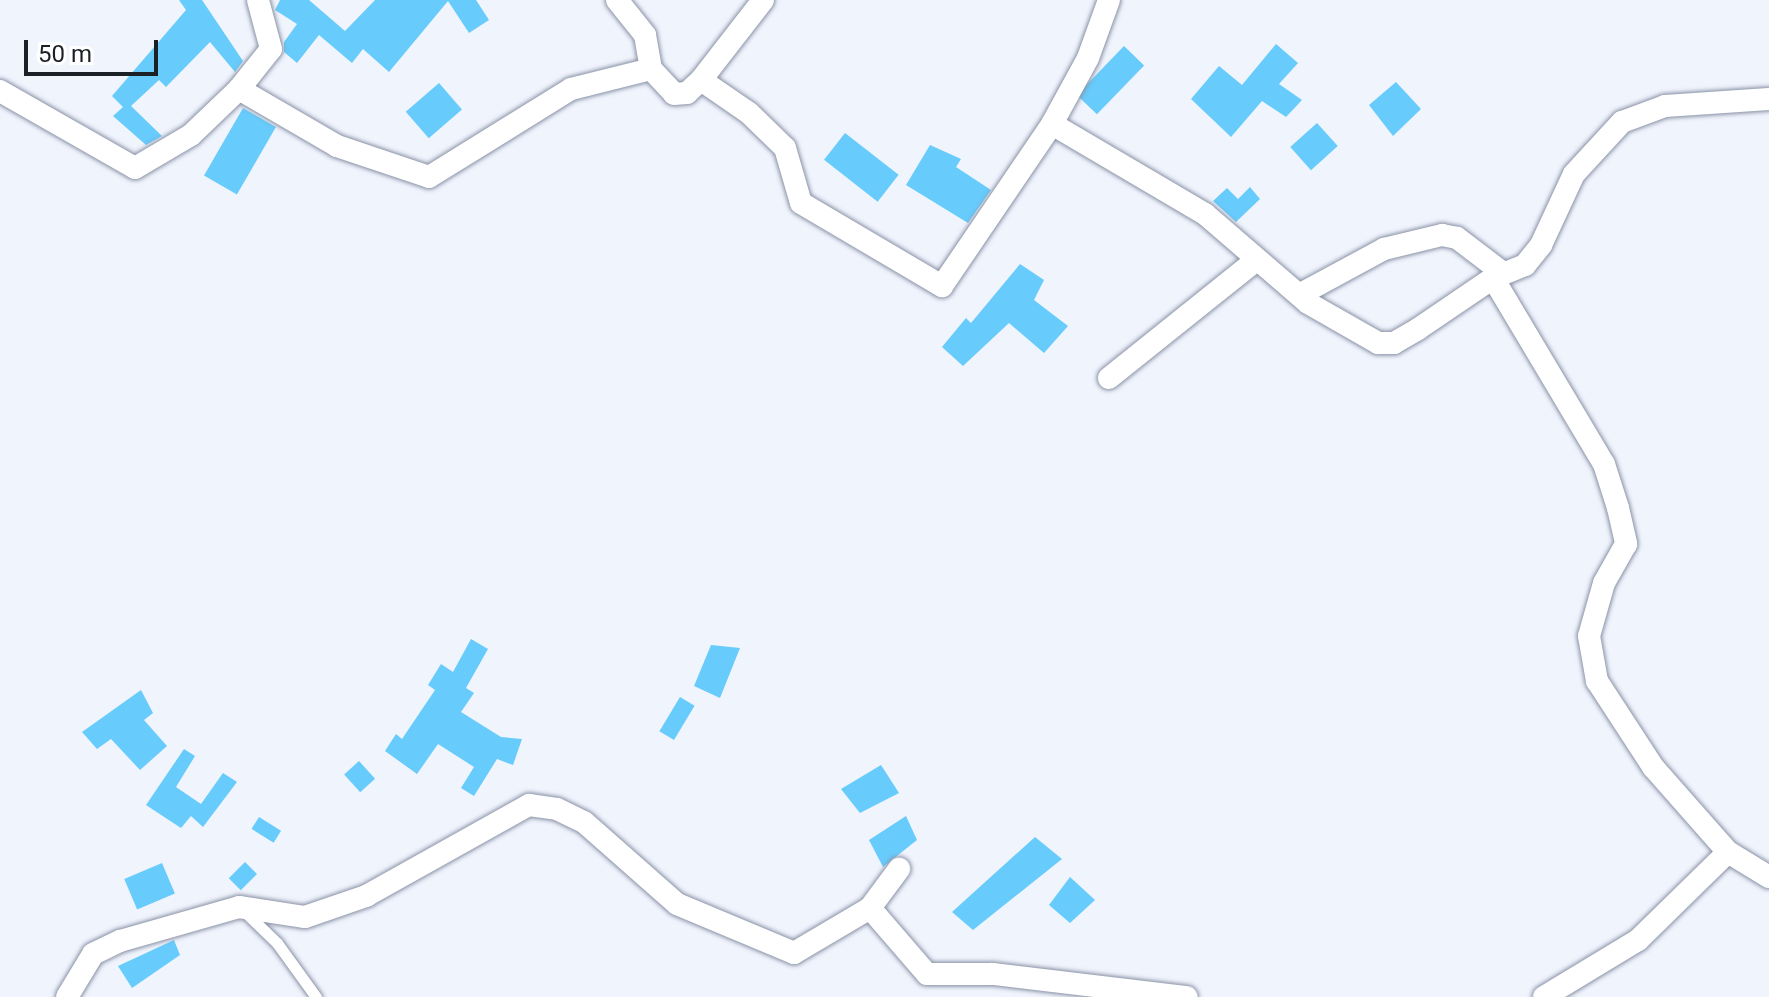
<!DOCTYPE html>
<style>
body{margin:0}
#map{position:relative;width:1769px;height:997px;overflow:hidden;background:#f0f4fd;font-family:Roboto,sans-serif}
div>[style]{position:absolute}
.building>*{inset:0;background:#67cbfb;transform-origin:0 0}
.roads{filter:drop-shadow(0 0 2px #8992a6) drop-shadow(0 0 2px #8992a6)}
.lane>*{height:11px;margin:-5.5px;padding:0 5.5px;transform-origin:5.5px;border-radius:5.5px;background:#fff}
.street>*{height:22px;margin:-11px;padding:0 11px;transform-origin:11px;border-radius:11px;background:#fff}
span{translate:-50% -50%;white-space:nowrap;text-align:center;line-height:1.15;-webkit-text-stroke:6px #fff;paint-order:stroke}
.scale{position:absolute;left:24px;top:40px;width:134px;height:36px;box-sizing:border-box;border:4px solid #1b1f26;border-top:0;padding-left:10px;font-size:24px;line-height:28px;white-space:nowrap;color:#1b1f26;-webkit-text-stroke:6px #fff;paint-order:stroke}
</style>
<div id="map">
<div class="building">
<div style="clip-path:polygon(179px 0,202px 0,243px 61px,235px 72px,210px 42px,166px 87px,159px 80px,131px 106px,162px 136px,146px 145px,113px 116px,123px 107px,112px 96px,186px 10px)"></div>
<div style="clip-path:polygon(280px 0,309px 0,345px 31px,375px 0,476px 0,489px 20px,469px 33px,448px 1px,389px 72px,363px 49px,352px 63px,319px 35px,297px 63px,284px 52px,284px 42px,297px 24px,275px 10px)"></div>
<div style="clip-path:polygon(1276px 44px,1298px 63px,1279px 84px,1302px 100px,1286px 117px,1262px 101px,1231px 137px,1191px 99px,1219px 66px,1242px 85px)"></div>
<div style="left:1124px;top:46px;width:28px;height:68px;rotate:44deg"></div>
<div style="clip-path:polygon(1396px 82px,1421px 109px,1393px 136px,1369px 105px)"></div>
<div style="left:439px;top:83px;width:35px;height:44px;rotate:49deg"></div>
<div style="left:243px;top:108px;width:38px;height:78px;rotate:30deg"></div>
<div style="left:1317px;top:123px;width:31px;height:36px;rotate:48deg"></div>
<div style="left:845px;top:133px;width:68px;height:34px;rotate:38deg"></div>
<div style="clip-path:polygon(930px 145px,961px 159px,956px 167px,991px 190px,968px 223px,906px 185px)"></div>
<div style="clip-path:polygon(1250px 187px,1260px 199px,1236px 222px,1213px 201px,1227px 188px,1238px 199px)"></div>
<div style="clip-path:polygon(1020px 264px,1044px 280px,1034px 300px,1068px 326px,1044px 353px,1009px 323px,963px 366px,942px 347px,966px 318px,971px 323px)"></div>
<div style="clip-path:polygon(471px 639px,488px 649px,466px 688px,474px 693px,461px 712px,501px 737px,522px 739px,513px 765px,497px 759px,474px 796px,461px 788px,474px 767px,438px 744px,417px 774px,385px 751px,396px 734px,402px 739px,435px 690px,428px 685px,441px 664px,453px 672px)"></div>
<div style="clip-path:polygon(711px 645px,740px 648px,720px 698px,694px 686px)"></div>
<div style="clip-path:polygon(141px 690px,153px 713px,144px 720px,167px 746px,140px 770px,111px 739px,97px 749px,82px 732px)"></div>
<div style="left:680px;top:697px;width:17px;height:40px;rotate:31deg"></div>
<div style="clip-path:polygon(184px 749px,195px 756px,176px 787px,201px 804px,223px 773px,237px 782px,203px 827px,191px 816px,181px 828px,146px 805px)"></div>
<div style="left:359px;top:761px;width:24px;height:20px;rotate:48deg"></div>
<div style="clip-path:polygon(881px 765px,899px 793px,860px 813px,841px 789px)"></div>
<div style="clip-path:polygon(906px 816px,917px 840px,883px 867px,869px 840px)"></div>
<div style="left:259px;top:817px;width:26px;height:14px;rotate:32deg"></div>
<div style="clip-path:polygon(1035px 837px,1062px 859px,973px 930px,952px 912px)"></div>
<div style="left:245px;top:862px;width:17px;height:23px;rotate:45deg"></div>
<div style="left:162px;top:863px;width:33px;height:41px;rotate:67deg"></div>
<div style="clip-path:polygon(1070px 877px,1095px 900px,1070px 923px,1049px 905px)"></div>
<div style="clip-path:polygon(174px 940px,180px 955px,132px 988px,118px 966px)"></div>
</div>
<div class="roads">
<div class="lane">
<div style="left:245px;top:912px;width:45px;rotate:44.1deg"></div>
<div style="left:277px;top:943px;width:67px;rotate:54.2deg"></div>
</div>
<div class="street">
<div style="left:617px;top:0;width:45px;rotate:51.3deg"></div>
<div style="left:645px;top:35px;width:35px;rotate:80deg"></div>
<div style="left:701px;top:80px;width:101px;rotate:-52.2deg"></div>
<div style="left:239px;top:89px;width:51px;rotate:-51.3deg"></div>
<div style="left:271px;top:49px;width:51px;rotate:-104.9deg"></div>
<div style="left:0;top:91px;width:155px;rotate:29.7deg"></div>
<div style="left:135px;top:168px;width:65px;rotate:-30.5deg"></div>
<div style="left:191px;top:135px;width:66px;rotate:-43.8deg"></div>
<div style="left:239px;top:89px;width:113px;rotate:30.2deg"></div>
<div style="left:337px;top:146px;width:97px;rotate:18.6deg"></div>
<div style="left:429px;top:177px;width:167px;rotate:-31.8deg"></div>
<div style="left:571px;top:89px;width:82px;rotate:-14deg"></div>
<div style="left:651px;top:69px;width:34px;rotate:47deg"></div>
<div style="left:674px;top:94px;width:13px;rotate:-4deg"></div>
<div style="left:687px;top:93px;width:19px;rotate:-43deg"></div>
<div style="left:701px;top:80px;width:58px;rotate:34.5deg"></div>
<div style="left:749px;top:113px;width:50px;rotate:44.2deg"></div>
<div style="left:785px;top:148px;width:57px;rotate:73.8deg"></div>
<div style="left:801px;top:203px;width:164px;rotate:30.5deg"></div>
<div style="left:942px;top:286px;width:196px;rotate:-55.8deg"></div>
<div style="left:1052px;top:124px;width:178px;rotate:30.5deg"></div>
<div style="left:1205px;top:214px;width:136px;rotate:40.8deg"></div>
<div style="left:1308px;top:303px;width:81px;rotate:29.7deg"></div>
<div style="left:1378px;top:343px;width:16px"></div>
<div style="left:1394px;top:343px;width:28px;rotate:-30deg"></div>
<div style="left:1418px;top:329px;width:91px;rotate:-34.2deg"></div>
<div style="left:1493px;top:278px;width:217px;rotate:59.2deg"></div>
<div style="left:1604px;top:464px;width:46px;rotate:72.3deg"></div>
<div style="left:1618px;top:508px;width:37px;rotate:77deg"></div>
<div style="left:1626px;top:544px;width:45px;rotate:119.4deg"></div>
<div style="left:1604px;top:583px;width:55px;rotate:105.8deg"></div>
<div style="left:1589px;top:636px;width:46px;rotate:79.9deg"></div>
<div style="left:1597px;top:681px;width:103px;rotate:56.9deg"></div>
<div style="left:1653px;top:767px;width:113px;rotate:48.6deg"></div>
<div style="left:1728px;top:852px;width:126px;rotate:135.6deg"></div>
<div style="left:1638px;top:940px;width:110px;rotate:148.8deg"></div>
<div style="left:1052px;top:124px;width:75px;rotate:-61.4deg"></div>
<div style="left:1088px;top:58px;width:62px;rotate:-70.1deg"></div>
<div style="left:1493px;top:278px;width:35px;rotate:-22deg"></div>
<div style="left:1525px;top:265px;width:26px;rotate:-51deg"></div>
<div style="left:1541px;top:245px;width:78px;rotate:-65.1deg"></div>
<div style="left:1574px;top:174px;width:71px;rotate:-47.3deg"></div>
<div style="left:1622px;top:122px;width:46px;rotate:-20.4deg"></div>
<div style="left:1665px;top:106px;width:104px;rotate:-3.9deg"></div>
<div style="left:1299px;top:295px;width:97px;rotate:-28.4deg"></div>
<div style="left:1384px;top:249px;width:60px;rotate:-13.6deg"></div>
<div style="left:1442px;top:235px;width:15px;rotate:11deg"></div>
<div style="left:1457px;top:238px;width:58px;rotate:37.3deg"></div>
<div style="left:1109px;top:378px;width:187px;rotate:-38.7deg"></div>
<div style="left:1728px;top:852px;width:48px;rotate:31.4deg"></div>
<div style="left:870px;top:908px;width:49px;rotate:-53.4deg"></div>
<div style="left:67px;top:997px;width:50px;rotate:-58.8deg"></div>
<div style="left:93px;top:954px;width:30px;rotate:-26deg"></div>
<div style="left:120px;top:941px;width:124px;rotate:-15.9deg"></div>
<div style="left:239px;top:907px;width:67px;rotate:8.6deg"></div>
<div style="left:305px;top:917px;width:65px;rotate:-19deg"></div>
<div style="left:366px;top:896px;width:187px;rotate:-29.2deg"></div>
<div style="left:529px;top:805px;width:28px;rotate:8deg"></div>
<div style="left:557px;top:809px;width:30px;rotate:26deg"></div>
<div style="left:584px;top:822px;width:124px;rotate:41.4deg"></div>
<div style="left:677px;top:904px;width:127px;rotate:22.7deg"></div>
<div style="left:794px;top:953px;width:88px;rotate:-30.6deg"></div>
<div style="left:870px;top:908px;width:87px;rotate:49.2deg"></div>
<div style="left:927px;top:974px;width:66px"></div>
<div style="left:993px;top:974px;width:195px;rotate:6.8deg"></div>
</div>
</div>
<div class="scale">50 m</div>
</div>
